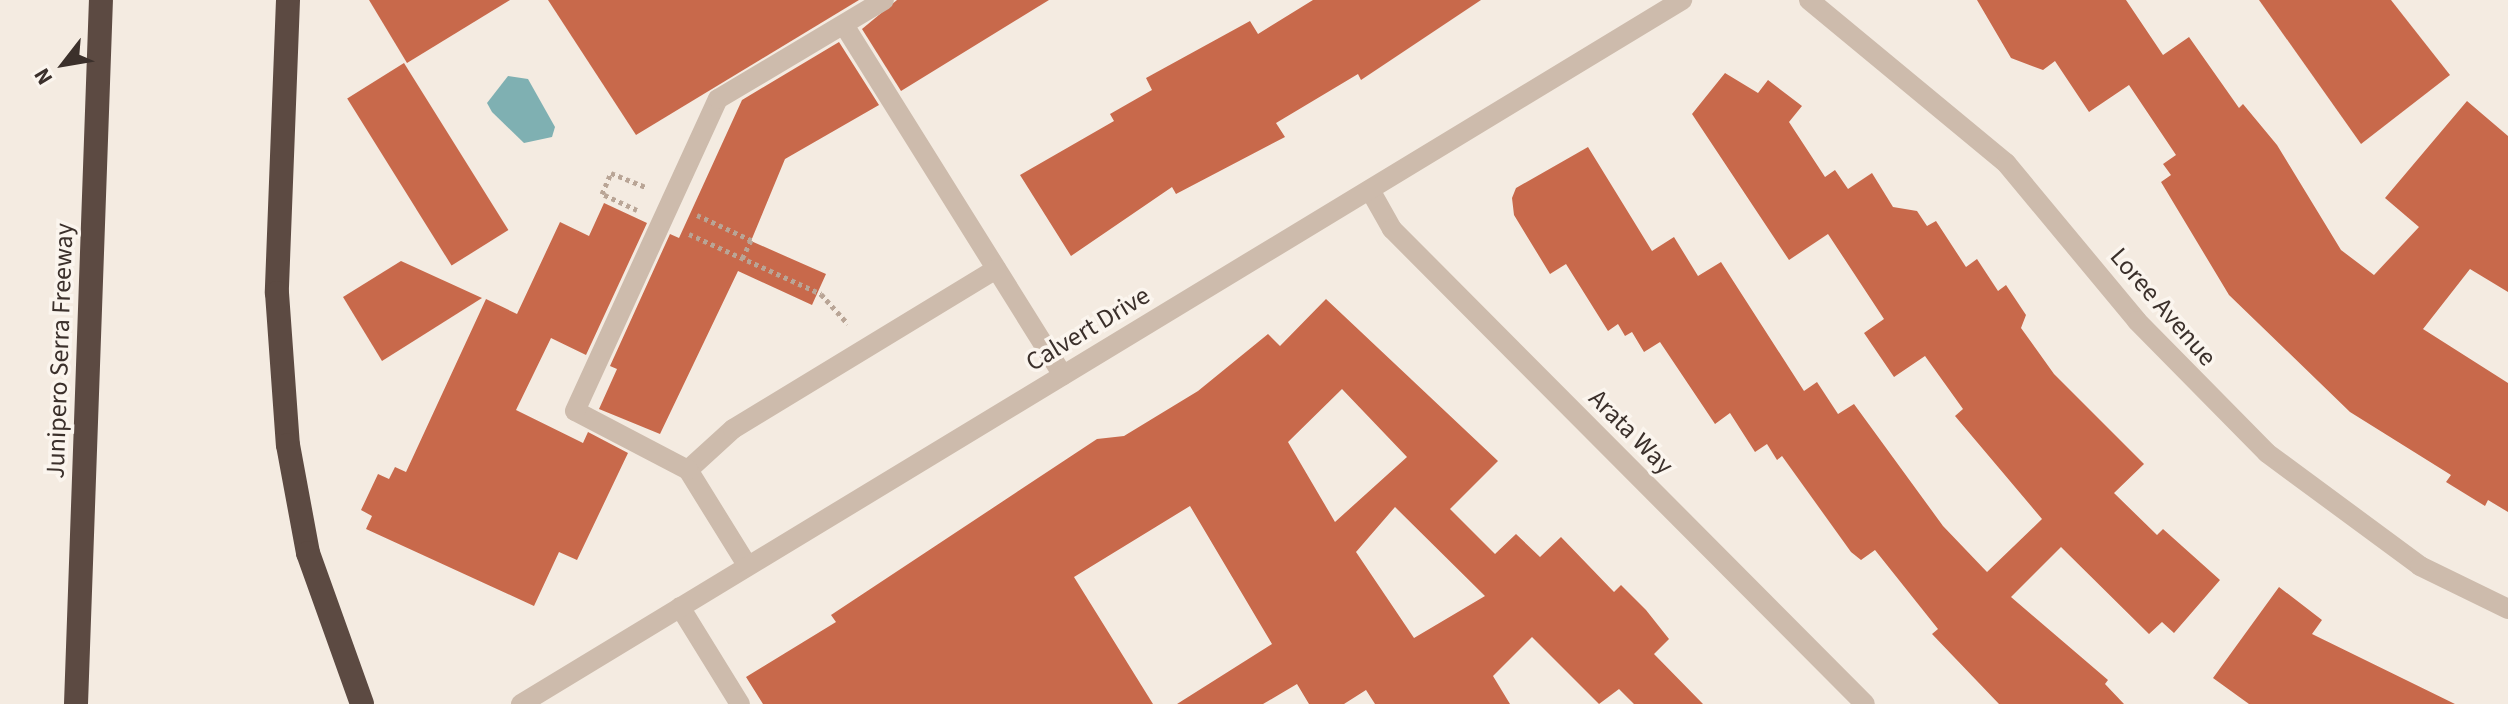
<!DOCTYPE html>
<style>
body{margin:0}
#map{position:relative;width:2508px;height:704px;overflow:hidden;background:#f4ebe1;font-family:"Source Sans 3",sans-serif}
div>[style]{position:absolute}
.water>*{inset:0;background:#7fb0b2}
.building>*{inset:0;background:#c8694b;transform-origin:0 0}
.path>*{height:5px;margin-top:-2.5px;transform-origin:0;background:repeating-linear-gradient(90deg,#b9a596 0 4px,transparent 0 8px)}
.minor>*{height:20px;margin:-10px;padding:0 10px;transform-origin:10px;border-radius:10px;background:#cdbbac}
.highway>*{height:24px;margin:-12px;padding:0 12px;transform-origin:12px;border-radius:12px;background:#5c4a42}
span{translate:-50% -50%;white-space:nowrap;text-align:center;line-height:1.15;-webkit-text-stroke:7px #fbf5ee;paint-order:stroke}
.street-label{font-size:26px;color:#3b302b}
.north{position:absolute;left:24px;top:24px;width:80px;height:80px;-webkit-text-stroke:6px #fbf5ee;paint-order:stroke;rotate:239deg;font-size:22px;font-weight:700;line-height:32px;text-align:center;color:#3b302b}
.north::after{content:'';display:block;margin:auto;width:28px;height:36px;background:#3b302b;clip-path:polygon(50% 0,100% 100%,50% 72%,0 100%)}
</style>
<div id="map">
<div class="water">
<div style="clip-path:polygon(508px 76px,528px 79px,555px 127px,552px 137px,524px 143px,492px 112px,487px 103px)"></div>
</div>
<div class="building">
<div style="clip-path:polygon(369px 0,510px 0,407px 63px)"></div>
<div style="clip-path:polygon(548px 0,859px 0,636px 135px)"></div>
<div style="clip-path:polygon(897px 0,1049px 0,901px 91px,862px 29px)"></div>
<div style="clip-path:polygon(1313px 0,1481px 0,1361px 80px,1358px 74px,1276px 123px,1285px 137px,1176px 194px,1172px 187px,1071px 256px,1020px 175px,1114px 121px,1110px 114px,1152px 90px,1146px 78px,1250px 21px,1258px 34px)"></div>
<div style="clip-path:polygon(1977px 0,2126px 0,2163px 55px,2189px 37px,2239px 108px,2243px 104px,2277px 145px,2341px 250px,2374px 275px,2419px 227px,2385px 198px,2467px 101px,2508px 136px,2508px 292px,2470px 269px,2423px 329px,2508px 383px,2508px 512px,2488px 500px,2485px 506px,2446px 482px,2451px 475px,2350px 412px,2229px 295px,2161px 182px,2171px 175px,2163px 164px,2176px 155px,2129px 85px,2089px 112px,2055px 61px,2043px 70px,2011px 58px)"></div>
<div style="clip-path:polygon(2259px 0,2391px 0,2450px 75px,2361px 144px)"></div>
<div style="clip-path:polygon(839px 42px,879px 105px,785px 159px,751px 241px,826px 274px,812px 305px,738px 271px,660px 434px,599px 409px,617px 369px,610px 366px,670px 234px,679px 238px,742px 100px)"></div>
<div style="left:404px;top:63px;width:197px;height:67px;rotate:58deg"></div>
<div style="clip-path:polygon(1725px 73px,1758px 93px,1768px 80px,1802px 106px,1789px 122px,1825px 177px,1835px 170px,1848px 189px,1872px 173px,1893px 207px,1917px 211px,1927px 226px,1936px 221px,1966px 267px,1977px 259px,1998px 291px,2006px 285px,2026px 315px,2021px 328px,2054px 374px,2144px 464px,2114px 493px,2157px 535px,2163px 529px,2220px 580px,2174px 633px,2162px 622px,2149px 634px,2061px 547px,2011px 597px,2108px 680px,2105px 684px,2124px 704px,1999px 704px,1932px 634px,1938px 629px,1875px 550px,1861px 560px,1851px 552px,1782px 456px,1777px 460px,1767px 444px,1755px 452px,1730px 413px,1715px 424px,1660px 342px,1644px 352px,1632px 332px,1625px 336px,1618px 324px,1608px 331px,1566px 264px,1550px 274px,1514px 215px,1512px 198px,1516px 188px,1588px 147px,1652px 251px,1674px 237px,1698px 276px,1721px 262px,1804px 391px,1817px 382px,1838px 414px,1854px 404px,1943px 526px,1987px 572px,2042px 519px,1955px 416px,1963px 409px,1925px 356px,1894px 377px,1864px 333px,1884px 319px,1828px 234px,1789px 260px,1692px 114px)"></div>
<div style="clip-path:polygon(604px 203px,647px 223px,586px 355px,551px 338px,516px 410px,583px 443px,588px 432px,628px 453px,577px 560px,559px 552px,534px 606px,366px 529px,372px 516px,361px 510px,378px 474px,389px 479px,395px 467px,406px 472px,486px 299px,517px 314px,560px 222px,589px 236px)"></div>
<div style="clip-path:polygon(401px 261px,482px 298px,382px 361px,343px 297px)"></div>
<div style="clip-path:polygon(evenodd,1326px 299px,1498px 461px,1450px 509px,1495px 554px,1516px 534px,1540px 557px,1561px 537px,1614px 592px,1621px 585px,1646px 610px,1669px 639px,1654px 654px,1703px 704px,1634px 704px,1619px 689px,1599px 704px,1532px 637px,1493px 676px,1510px 704px,1375px 704px,1366px 690px,1344px 704px,1309px 704px,1297px 684px,1263px 704px,1177px 704px,1272px 644px,1190px 506px,1074px 577px,1153px 704px,763px 704px,746px 677px,836px 622px,831px 615px,1097px 439px,1124px 436px,1198px 391px,1268px 334px,1280px 346px,1326px 299px,1342px 389px,1407px 457px,1335px 522px,1288px 442px,1342px 389px,1326px 299px,1395px 507px,1485px 596px,1414px 638px,1356px 552px,1395px 507px)"></div>
<div style="clip-path:polygon(2279px 587px,2322px 620px,2312px 634px,2455px 704px,2249px 704px,2213px 678px)"></div>
</div>
<div class="path">
<div style="left:637px;top:210px;width:38px;rotate:-155deg"></div>
<div style="left:602px;top:194px;width:23px;rotate:-67deg"></div>
<div style="left:611px;top:173px;width:37px;rotate:22deg"></div>
<div style="left:697px;top:215px;width:60px;rotate:24.8deg"></div>
<div style="left:751px;top:240px;width:21px;rotate:115deg"></div>
<div style="left:689px;top:234px;width:145px;rotate:24.4deg"></div>
<div style="left:821px;top:294px;width:40px;rotate:48deg"></div>
</div>
<div class="minor">
<div style="left:1809px;top:0;width:256px;rotate:39.6deg"></div>
<div style="left:2006px;top:163px;width:205px;rotate:50.3deg"></div>
<div style="left:2137px;top:321px;width:185px;rotate:45.4deg"></div>
<div style="left:2267px;top:453px;width:190px;rotate:36.4deg"></div>
<div style="left:2420px;top:566px;width:98px;rotate:26deg"></div>
<div style="left:844px;top:25px;width:413px;rotate:58deg"></div>
<div style="left:1370px;top:190px;width:45px;rotate:60.6deg"></div>
<div style="left:1392px;top:229px;width:670px;rotate:45.12deg"></div>
<div style="left:688px;top:470px;width:61px;rotate:-42.3deg"></div>
<div style="left:733px;top:429px;width:308px;rotate:-31.3deg"></div>
<div style="left:747px;top:565px;width:112px;rotate:-121.8deg"></div>
<div style="left:688px;top:470px;width:127px;rotate:-152.4deg"></div>
<div style="left:575px;top:411px;width:343px;rotate:-65.4deg"></div>
<div style="left:718px;top:99px;width:193px;rotate:-30.8deg"></div>
<div style="left:680px;top:607px;width:114px;rotate:58.3deg"></div>
<div style="left:521px;top:704px;width:1358px;rotate:-31.23deg"></div>
</div>
<div class="highway">
<div style="left:288px;top:0;width:293px;rotate:92.2deg"></div>
<div style="left:277px;top:293px;width:152px;rotate:85.9deg"></div>
<div style="left:288px;top:445px;width:110px;rotate:79.5deg"></div>
<div style="left:308px;top:553px;width:160px;rotate:70.3deg"></div>
<div style="left:76px;top:704px;width:704px;rotate:-87.97deg"></div>
</div>
<div class="street-label">
<span style="left:2163px;top:307px;rotate:49deg">Loree Avenue</span>
<span style="left:1088px;top:329px;rotate:-31deg">Calvert Drive</span>
<span style="left:60px;top:351px;rotate:-88deg">Junipero Serra Freeway</span>
<span style="left:1631px;top:432px;rotate:45deg">Arata Way</span>
</div>
<div class="north">N</div>
</div>
